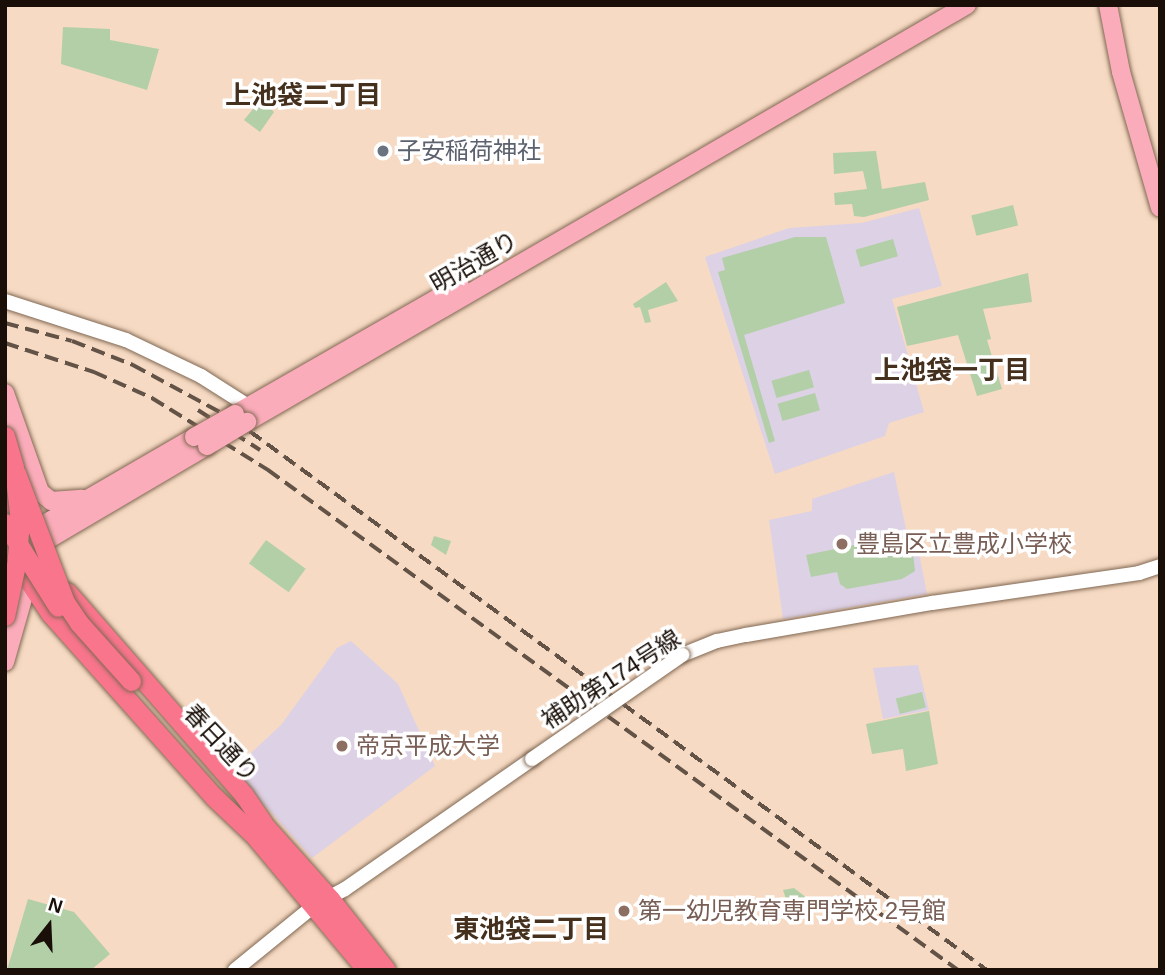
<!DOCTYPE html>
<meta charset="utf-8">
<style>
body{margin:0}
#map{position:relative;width:1165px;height:975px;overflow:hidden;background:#f6dac3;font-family:Arial,"Noto Sans JP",sans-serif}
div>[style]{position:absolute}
.education>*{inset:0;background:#ddd1e5}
.green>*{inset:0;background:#b2cfa7;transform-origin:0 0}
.roads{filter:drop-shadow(0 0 2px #806853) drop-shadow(0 0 2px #806853)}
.minor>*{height:14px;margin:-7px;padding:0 7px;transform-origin:7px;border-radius:7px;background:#fff}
.major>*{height:18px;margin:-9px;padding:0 9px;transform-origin:9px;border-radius:9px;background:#fbacba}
.highway>*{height:19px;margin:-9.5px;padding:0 9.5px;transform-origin:9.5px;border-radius:9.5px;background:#f8758c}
.rail>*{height:3.5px;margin-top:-1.75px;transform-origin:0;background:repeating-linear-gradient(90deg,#635347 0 14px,transparent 0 21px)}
.bridges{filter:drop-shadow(0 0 2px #806853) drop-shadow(0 0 2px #806853)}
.minor-bridge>*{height:14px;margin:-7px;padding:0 7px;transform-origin:7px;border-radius:7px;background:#fff}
.major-bridge>*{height:18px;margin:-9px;padding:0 9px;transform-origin:9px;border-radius:9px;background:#fbacba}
.highway-bridge>*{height:19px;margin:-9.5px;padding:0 9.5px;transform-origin:9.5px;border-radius:9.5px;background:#f8758c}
.dots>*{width:19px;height:19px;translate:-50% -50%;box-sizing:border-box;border:4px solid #fff;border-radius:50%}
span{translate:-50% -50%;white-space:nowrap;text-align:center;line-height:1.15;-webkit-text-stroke:7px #fff;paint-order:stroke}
.worship-label{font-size:24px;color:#5b616d}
.left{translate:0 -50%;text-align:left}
.street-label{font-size:24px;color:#190f08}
.education-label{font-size:24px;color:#785e54}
.neighbourhood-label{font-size:26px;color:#45301d;font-weight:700}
.frame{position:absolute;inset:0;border:7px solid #190f08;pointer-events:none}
.north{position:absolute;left:14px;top:891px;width:70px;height:70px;-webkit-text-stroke:5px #fff;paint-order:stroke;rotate:18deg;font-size:19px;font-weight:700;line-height:28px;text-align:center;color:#190f08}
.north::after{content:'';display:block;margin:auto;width:24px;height:32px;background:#190f08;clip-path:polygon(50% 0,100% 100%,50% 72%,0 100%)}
</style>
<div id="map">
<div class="education">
<div style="clip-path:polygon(919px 208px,942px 286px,892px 299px,924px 412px,889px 423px,885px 436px,775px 474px,705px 257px,789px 228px,862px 223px)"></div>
<div style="clip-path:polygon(894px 472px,906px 529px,920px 558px,927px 594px,783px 619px,769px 520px,812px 511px,812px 499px)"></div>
<div style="clip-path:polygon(351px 641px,398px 684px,435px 766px,312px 858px,236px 773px,236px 767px,281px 725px,337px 648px)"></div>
<div style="clip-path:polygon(918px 665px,929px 710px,883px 719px,873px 668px)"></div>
</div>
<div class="green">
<div style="clip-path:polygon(63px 27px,110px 29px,110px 40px,159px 49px,147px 90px,61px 64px)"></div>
<div style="clip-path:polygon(261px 99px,274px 112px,260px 132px,244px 120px)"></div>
<div style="clip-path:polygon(876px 151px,882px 189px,925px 182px,929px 200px,864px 217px,854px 216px,852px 204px,835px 205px,834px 193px,867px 189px,863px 171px,834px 174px,833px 153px)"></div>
<div style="left:1013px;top:205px;width:21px;height:43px;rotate:76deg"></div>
<div style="clip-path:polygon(795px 237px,826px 237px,845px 303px,744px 335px,775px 441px,769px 443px,718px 272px,725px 270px,722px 258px)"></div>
<div style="left:893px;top:239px;width:18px;height:39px;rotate:74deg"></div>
<div style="clip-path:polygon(1028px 273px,1032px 302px,983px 309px,991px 339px,987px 340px,1002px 389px,977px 396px,958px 335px,907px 346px,897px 307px)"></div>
<div style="clip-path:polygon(666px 282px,678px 301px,648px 310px,651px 322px,645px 323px,640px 307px,635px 308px,633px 304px)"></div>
<div style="left:809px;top:370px;width:18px;height:39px;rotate:74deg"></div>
<div style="left:815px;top:393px;width:18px;height:39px;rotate:74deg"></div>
<div style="clip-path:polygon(902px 535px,913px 553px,915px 571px,902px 579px,847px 589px,840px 584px,837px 572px,811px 577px,806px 555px)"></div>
<div style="clip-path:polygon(434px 536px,451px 541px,446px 555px,431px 545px)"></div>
<div style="left:266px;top:540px;width:49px;height:29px;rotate:36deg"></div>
<div style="left:922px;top:692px;width:16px;height:27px;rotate:76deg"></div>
<div style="clip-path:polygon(929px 711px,938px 764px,906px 771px,903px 749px,872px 754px,866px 724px)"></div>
<div style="clip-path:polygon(794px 888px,821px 909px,792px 916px,783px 890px)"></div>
<div style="clip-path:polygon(28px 899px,74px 912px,110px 954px,91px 970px,7px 970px)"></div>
</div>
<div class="roads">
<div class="minor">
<div style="left:5px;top:301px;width:127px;rotate:17.9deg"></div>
<div style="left:126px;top:340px;width:83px;rotate:25.6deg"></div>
<div style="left:201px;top:376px;width:65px;rotate:32.5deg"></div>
<div style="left:682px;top:655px;width:38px;rotate:-22deg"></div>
<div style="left:717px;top:641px;width:30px;rotate:-12deg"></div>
<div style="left:746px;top:635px;width:189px;rotate:-9.8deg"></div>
<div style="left:932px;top:603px;width:209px;rotate:-8.2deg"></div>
<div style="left:1139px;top:573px;width:22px;rotate:-18deg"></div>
<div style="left:235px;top:970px;width:103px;rotate:-39.1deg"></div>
<div style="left:315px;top:905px;width:34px;rotate:-28deg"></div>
<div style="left:345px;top:889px;width:228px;rotate:-34.8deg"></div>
</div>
<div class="major">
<div style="left:1108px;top:5px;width:68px;rotate:79deg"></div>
<div style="left:1121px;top:72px;width:141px;rotate:74deg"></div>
<div style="left:5px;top:393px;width:105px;rotate:70.5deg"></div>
<div style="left:40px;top:492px;width:14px;rotate:39deg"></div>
<div style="left:51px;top:501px;width:31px;rotate:-4deg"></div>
<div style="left:235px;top:414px;width:259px;rotate:-29.8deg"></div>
<div style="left:247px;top:422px;width:832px;rotate:-30.08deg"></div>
<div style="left:27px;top:534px;width:193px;rotate:-30.1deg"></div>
<div style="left:32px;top:549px;width:203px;rotate:-30.5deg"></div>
<div style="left:5px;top:662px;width:95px;rotate:-74.1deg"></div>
</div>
<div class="highway">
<div style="left:5px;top:503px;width:37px;rotate:90deg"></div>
<div style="left:5px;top:545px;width:82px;rotate:56.5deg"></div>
<div style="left:50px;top:613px;width:246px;rotate:48.3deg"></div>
<div style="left:214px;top:797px;width:52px;rotate:43.5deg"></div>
<div style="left:67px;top:592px;width:269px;rotate:48.9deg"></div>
<div style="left:244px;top:795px;width:34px;rotate:56deg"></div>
<div style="left:256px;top:816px;width:111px;rotate:48.3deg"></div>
<div style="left:330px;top:899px;width:90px;rotate:51.7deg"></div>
<div style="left:244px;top:823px;width:192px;rotate:50.1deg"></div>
</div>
</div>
<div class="rail">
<div style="left:5px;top:323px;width:69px;rotate:15deg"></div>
<div style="left:72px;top:341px;width:66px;rotate:21.5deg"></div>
<div style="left:133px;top:365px;width:114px;rotate:28.4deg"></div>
<div style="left:233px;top:419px;width:934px;rotate:36.16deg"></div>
<div style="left:5px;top:343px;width:94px;rotate:18deg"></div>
<div style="left:94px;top:372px;width:64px;rotate:24.1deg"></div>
<div style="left:152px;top:398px;width:137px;rotate:31.8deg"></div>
<div style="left:268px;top:470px;width:852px;rotate:35.93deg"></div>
<div style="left:198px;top:410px;width:74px;rotate:32.8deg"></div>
</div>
<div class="bridges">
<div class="minor-bridge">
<div style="left:532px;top:759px;width:183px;rotate:-34.7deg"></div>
</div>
<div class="major-bridge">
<div style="left:194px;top:437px;width:47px;rotate:-29.3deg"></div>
<div style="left:207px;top:446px;width:47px;rotate:-31deg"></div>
</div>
<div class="highway-bridge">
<div style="left:5px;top:436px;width:33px;rotate:74deg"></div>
<div style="left:14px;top:468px;width:54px;rotate:83.7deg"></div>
<div style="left:20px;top:522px;width:38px;rotate:95deg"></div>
<div style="left:17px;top:560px;width:57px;rotate:102.1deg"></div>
<div style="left:16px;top:473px;width:138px;rotate:69.2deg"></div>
<div style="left:65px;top:602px;width:25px;rotate:56deg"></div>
<div style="left:79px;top:623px;width:78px;rotate:48.1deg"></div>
<div style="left:5px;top:523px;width:99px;rotate:57.8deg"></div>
</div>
</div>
<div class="dots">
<div style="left:383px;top:151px;background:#6b7280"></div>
<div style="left:842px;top:544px;background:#8d6e63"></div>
<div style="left:342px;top:746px;background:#8d6e63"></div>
<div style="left:624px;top:911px;background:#8d6e63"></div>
</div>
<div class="worship-label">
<span class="left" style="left:397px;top:151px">子安稲荷神社</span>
</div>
<div class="street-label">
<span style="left:474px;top:262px;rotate:-30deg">明治通り</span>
<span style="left:611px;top:679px;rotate:-33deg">補助第174号線</span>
<span style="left:221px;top:743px;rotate:47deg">春日通り</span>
</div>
<div class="education-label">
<span class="left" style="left:856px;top:544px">豊島区立豊成小学校</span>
<span class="left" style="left:356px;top:746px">帝京平成大学</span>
<span class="left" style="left:638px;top:911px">第一幼児教育専門学校 2号館</span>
</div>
<div class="neighbourhood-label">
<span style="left:303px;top:96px">上池袋二丁目</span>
<span style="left:952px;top:371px">上池袋一丁目</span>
<span style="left:531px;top:930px">東池袋二丁目</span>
</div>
<div class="frame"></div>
<div class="north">N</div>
</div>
